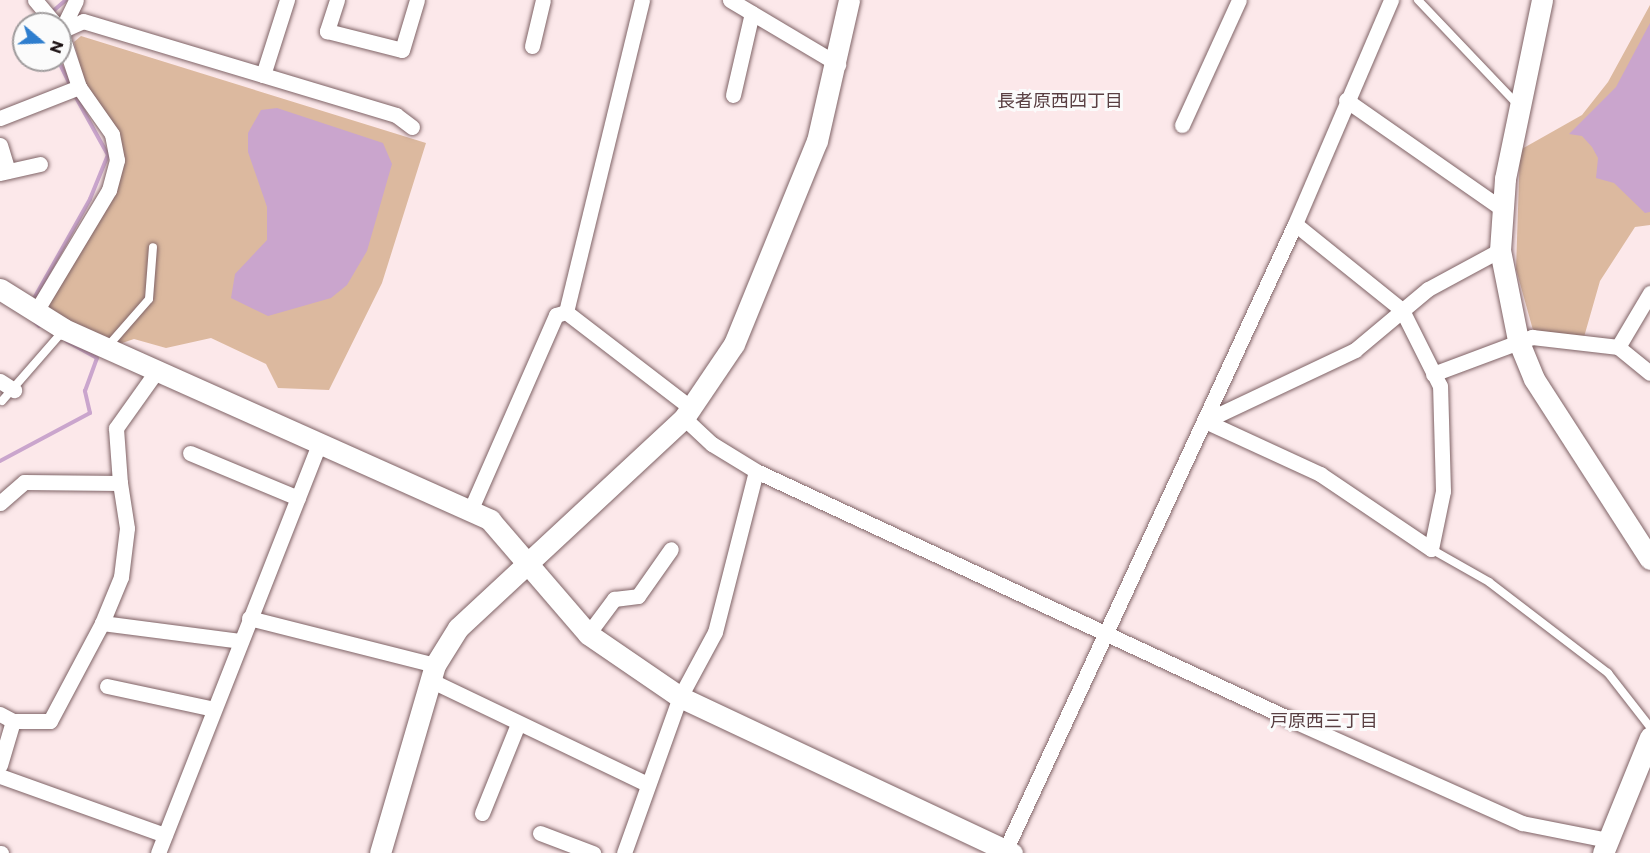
<!DOCTYPE html>
<meta charset="utf-8">
<style>
body{margin:0}
#map{position:relative;width:1650px;height:853px;overflow:hidden;background:#fce8ea;font-family:Commissioner,"Noto Sans JP",sans-serif}
div>[style]{position:absolute}
.green>*{inset:0;background:#dcb99f}
.water>*{inset:0;background:#caa5cd}
.stream>*{height:4px;margin:-2px;padding:0 2px;transform-origin:2px;border-radius:2px;background:#caa5cd}
.roads{filter:drop-shadow(0 0 2px #7f6366) drop-shadow(0 0 2px #7f6366)}
.lane>*{height:8px;margin:-4px;padding:0 4px;transform-origin:4px;border-radius:4px;background:#fff}
.street>*{height:15px;margin:-7.5px;padding:0 7.5px;transform-origin:7.5px;border-radius:7.5px;background:#fff}
.secondary>*{height:21px;margin:-10.5px;padding:0 10.5px;transform-origin:10.5px;border-radius:10.5px;background:#fff}
span{translate:-50% -50%;white-space:nowrap;text-align:center;line-height:1.15;-webkit-text-stroke:6px #fbfbfb;paint-order:stroke}
.neighbourhood-label{font-size:18px;color:#593f42}
.north{position:absolute;left:12px;top:12px;width:60px;height:60px;box-sizing:border-box;background:#fbfbfb;border:2px solid #a09c9d;border-radius:50%;rotate:109deg;font-size:16px;font-weight:700;line-height:24px;text-align:center;color:#180d0f}
.north::after{content:'';display:block;margin:auto;width:21px;height:27px;background:#2f7ece;clip-path:polygon(50% 0,100% 100%,50% 72%,0 100%)}
</style>
<div id="map">
<div class="green">
<div style="clip-path:polygon(1650px 5px,1650px 225px,1635px 227px,1600px 281px,1584px 337px,1533px 330px,1516px 269px,1520px 150px,1582px 115px,1608px 82px)"></div>
<div style="clip-path:polygon(81px 36px,426px 143px,382px 283px,329px 390px,278px 388px,266px 364px,211px 338px,166px 348px,134px 339px,116px 345px,45px 309px,119px 181px,124px 160px,119px 134px,85px 86px,74px 42px)"></div>
</div>
<div class="water">
<div style="clip-path:polygon(1650px 23px,1650px 212px,1645px 213px,1614px 183px,1596px 178px,1598px 158px,1592px 147px,1582px 136px,1569px 134px,1616px 87px)"></div>
<div style="clip-path:polygon(277px 108px,383px 143px,392px 164px,367px 251px,347px 285px,331px 298px,268px 316px,231px 298px,235px 274px,267px 240px,267px 207px,248px 152px,248px 133px,261px 110px)"></div>
</div>
<div class="stream">
<div style="left:52px;top:12px;width:18px;rotate:-41deg"></div>
<div style="left:58px;top:60px;width:28px;rotate:64deg"></div>
<div style="left:32px;top:302px;width:118px;rotate:-60.6deg"></div>
<div style="left:90px;top:199px;width:48px;rotate:-67.8deg"></div>
<div style="left:108px;top:155px;width:72px;rotate:-119.1deg"></div>
<div style="left:27px;top:314px;width:17px;rotate:45deg"></div>
<div style="left:0;top:461px;width:102px;rotate:-28.1deg"></div>
<div style="left:90px;top:413px;width:23px;rotate:-103deg"></div>
<div style="left:85px;top:391px;width:35px;rotate:-70deg"></div>
<div style="left:97px;top:358px;width:35px;rotate:-151deg"></div>
</div>
<div class="roads">
<div class="lane">
<div style="left:1418px;top:0;width:145px;rotate:46.4deg"></div>
<div style="left:108px;top:346px;width:62px;rotate:-48.9deg"></div>
<div style="left:149px;top:299px;width:52px;rotate:-85.6deg"></div>
<div style="left:2px;top:401px;width:93px;rotate:-48.9deg"></div>
<div style="left:1431px;top:549px;width:67px;rotate:29.6deg"></div>
<div style="left:1489px;top:582px;width:150px;rotate:37.4deg"></div>
<div style="left:1608px;top:673px;width:68px;rotate:52.1deg"></div>
</div>
<div class="street">
<div style="left:35px;top:0;width:31px;rotate:50deg"></div>
<div style="left:337px;top:0;width:33px;rotate:108deg"></div>
<div style="left:327px;top:31px;width:77px;rotate:14.2deg"></div>
<div style="left:402px;top:50px;width:52px;rotate:-73.3deg"></div>
<div style="left:730px;top:0;width:126px;rotate:30.7deg"></div>
<div style="left:61px;top:31px;width:24px;rotate:-24deg"></div>
<div style="left:83px;top:21px;width:188px;rotate:16.7deg"></div>
<div style="left:263px;top:75px;width:79px;rotate:-72.3deg"></div>
<div style="left:61px;top:31px;width:34px;rotate:-64deg"></div>
<div style="left:532px;top:46px;width:47px;rotate:-76.6deg"></div>
<div style="left:263px;top:75px;width:139px;rotate:16.7deg"></div>
<div style="left:396px;top:115px;width:20px;rotate:37deg"></div>
<div style="left:733px;top:95px;width:84px;rotate:-77deg"></div>
<div style="left:1346px;top:100px;width:189px;rotate:34.9deg"></div>
<div style="left:0;top:118px;width:85px;rotate:-21.4deg"></div>
<div style="left:1182px;top:125px;width:137px;rotate:-65.5deg"></div>
<div style="left:0;top:145px;width:27px;rotate:73deg"></div>
<div style="left:0;top:173px;width:41px;rotate:-12.7deg"></div>
<div style="left:566px;top:312px;width:321px;rotate:-76.3deg"></div>
<div style="left:566px;top:312px;width:158px;rotate:37.5deg"></div>
<div style="left:35px;top:313px;width:144px;rotate:-59deg"></div>
<div style="left:109px;top:190px;width:31px;rotate:-75deg"></div>
<div style="left:117px;top:160px;width:26px;rotate:-101deg"></div>
<div style="left:112px;top:134px;width:57px;rotate:-125.1deg"></div>
<div style="left:79px;top:87px;width:60px;rotate:-108.4deg"></div>
<div style="left:1618px;top:347px;width:63px;rotate:-59.3deg"></div>
<div style="left:1433px;top:374px;width:106px;rotate:-20.5deg"></div>
<div style="left:1532px;top:337px;width:87px;rotate:6.6deg"></div>
<div style="left:1618px;top:347px;width:41px;rotate:39.1deg"></div>
<div style="left:0;top:381px;width:17px;rotate:33deg"></div>
<div style="left:684px;top:418px;width:38px;rotate:43deg"></div>
<div style="left:712px;top:444px;width:52px;rotate:31.5deg"></div>
<div style="left:756px;top:471px;width:593px;rotate:24.92deg"></div>
<div style="left:1294px;top:721px;width:250px;rotate:24.1deg"></div>
<div style="left:1522px;top:823px;width:88px;rotate:11.2deg"></div>
<div style="left:1205px;top:421px;width:127px;rotate:24.7deg"></div>
<div style="left:1320px;top:474px;width:134px;rotate:34deg"></div>
<div style="left:1431px;top:549px;width:59px;rotate:-78.3deg"></div>
<div style="left:1443px;top:491px;width:105px;rotate:-91.6deg"></div>
<div style="left:1440px;top:386px;width:85px;rotate:-116.6deg"></div>
<div style="left:1402px;top:310px;width:137px;rotate:-141.2deg"></div>
<div style="left:1205px;top:421px;width:166px;rotate:-25.3deg"></div>
<div style="left:1355px;top:350px;width:95px;rotate:-39.9deg"></div>
<div style="left:1428px;top:289px;width:82px;rotate:-28.4deg"></div>
<div style="left:190px;top:453px;width:117px;rotate:22.6deg"></div>
<div style="left:0;top:503px;width:32px;rotate:-41deg"></div>
<div style="left:24px;top:482px;width:96px;rotate:0.6deg"></div>
<div style="left:120px;top:483px;width:55px;rotate:-94.2deg"></div>
<div style="left:116px;top:428px;width:69px;rotate:-54.5deg"></div>
<div style="left:470px;top:511px;width:214px;rotate:-66.3deg"></div>
<div style="left:556px;top:315px;width:10px;rotate:-17deg"></div>
<div style="left:249px;top:618px;width:192px;rotate:14.2deg"></div>
<div style="left:102px;top:623px;width:139px;rotate:7.4deg"></div>
<div style="left:588px;top:634px;width:44px;rotate:-53.4deg"></div>
<div style="left:614px;top:599px;width:24px;rotate:-7deg"></div>
<div style="left:638px;top:596px;width:57px;rotate:-54.9deg"></div>
<div style="left:430px;top:680px;width:241px;rotate:25.6deg"></div>
<div style="left:107px;top:686px;width:109px;rotate:12.1deg"></div>
<div style="left:0;top:714px;width:15px;rotate:28deg"></div>
<div style="left:13px;top:721px;width:46px;rotate:106.5deg"></div>
<div style="left:13px;top:721px;width:37px"></div>
<div style="left:50px;top:721px;width:111px;rotate:-62deg"></div>
<div style="left:102px;top:623px;width:50px;rotate:-67.6deg"></div>
<div style="left:121px;top:577px;width:49px;rotate:-83deg"></div>
<div style="left:127px;top:528px;width:46px;rotate:-98.8deg"></div>
<div style="left:0;top:776px;width:175px;rotate:19.7deg"></div>
<div style="left:482px;top:813px;width:96px;rotate:-68deg"></div>
<div style="left:540px;top:833px;width:57px;rotate:20.7deg"></div>
<div style="left:0;top:853px;width:1px"></div>
<div style="left:158px;top:853px;width:440px;rotate:-68.5deg"></div>
<div style="left:624px;top:853px;width:166px;rotate:-70.3deg"></div>
<div style="left:680px;top:697px;width:74px;rotate:-61.7deg"></div>
<div style="left:715px;top:632px;width:166px;rotate:-75.7deg"></div>
<div style="left:1004px;top:853px;width:693px;rotate:-65.17deg"></div>
<div style="left:1295px;top:224px;width:244px;rotate:-66.8deg"></div>
</div>
<div class="secondary">
<div style="left:1542px;top:0;width:183px;rotate:101.7deg"></div>
<div style="left:1505px;top:179px;width:71px;rotate:94deg"></div>
<div style="left:1500px;top:250px;width:92px;rotate:78.7deg"></div>
<div style="left:1518px;top:340px;width:42px;rotate:67.7deg"></div>
<div style="left:1534px;top:379px;width:214px;rotate:57.2deg"></div>
<div style="left:0;top:289px;width:75px;rotate:32deg"></div>
<div style="left:64px;top:329px;width:467px;rotate:24.1deg"></div>
<div style="left:490px;top:520px;width:150px;rotate:49.3deg"></div>
<div style="left:588px;top:634px;width:112px;rotate:34.4deg"></div>
<div style="left:680px;top:697px;width:367px;rotate:25.2deg"></div>
<div style="left:380px;top:853px;width:196px;rotate:-73.7deg"></div>
<div style="left:435px;top:665px;width:44px;rotate:-58.1deg"></div>
<div style="left:458px;top:628px;width:309px;rotate:-42.9deg"></div>
<div style="left:684px;top:418px;width:89px;rotate:-56deg"></div>
<div style="left:734px;top:344px;width:219px;rotate:-67.8deg"></div>
<div style="left:817px;top:141px;width:145px;rotate:-77.2deg"></div>
<div style="left:1603px;top:853px;width:125px;rotate:-67.9deg"></div>
</div>
</div>
<div class="neighbourhood-label">
<span style="left:1060px;top:100px">長者原西四丁目</span>
<span style="left:1324px;top:720px">戸原西三丁目</span>
</div>
<div class="north">N</div>
</div>
